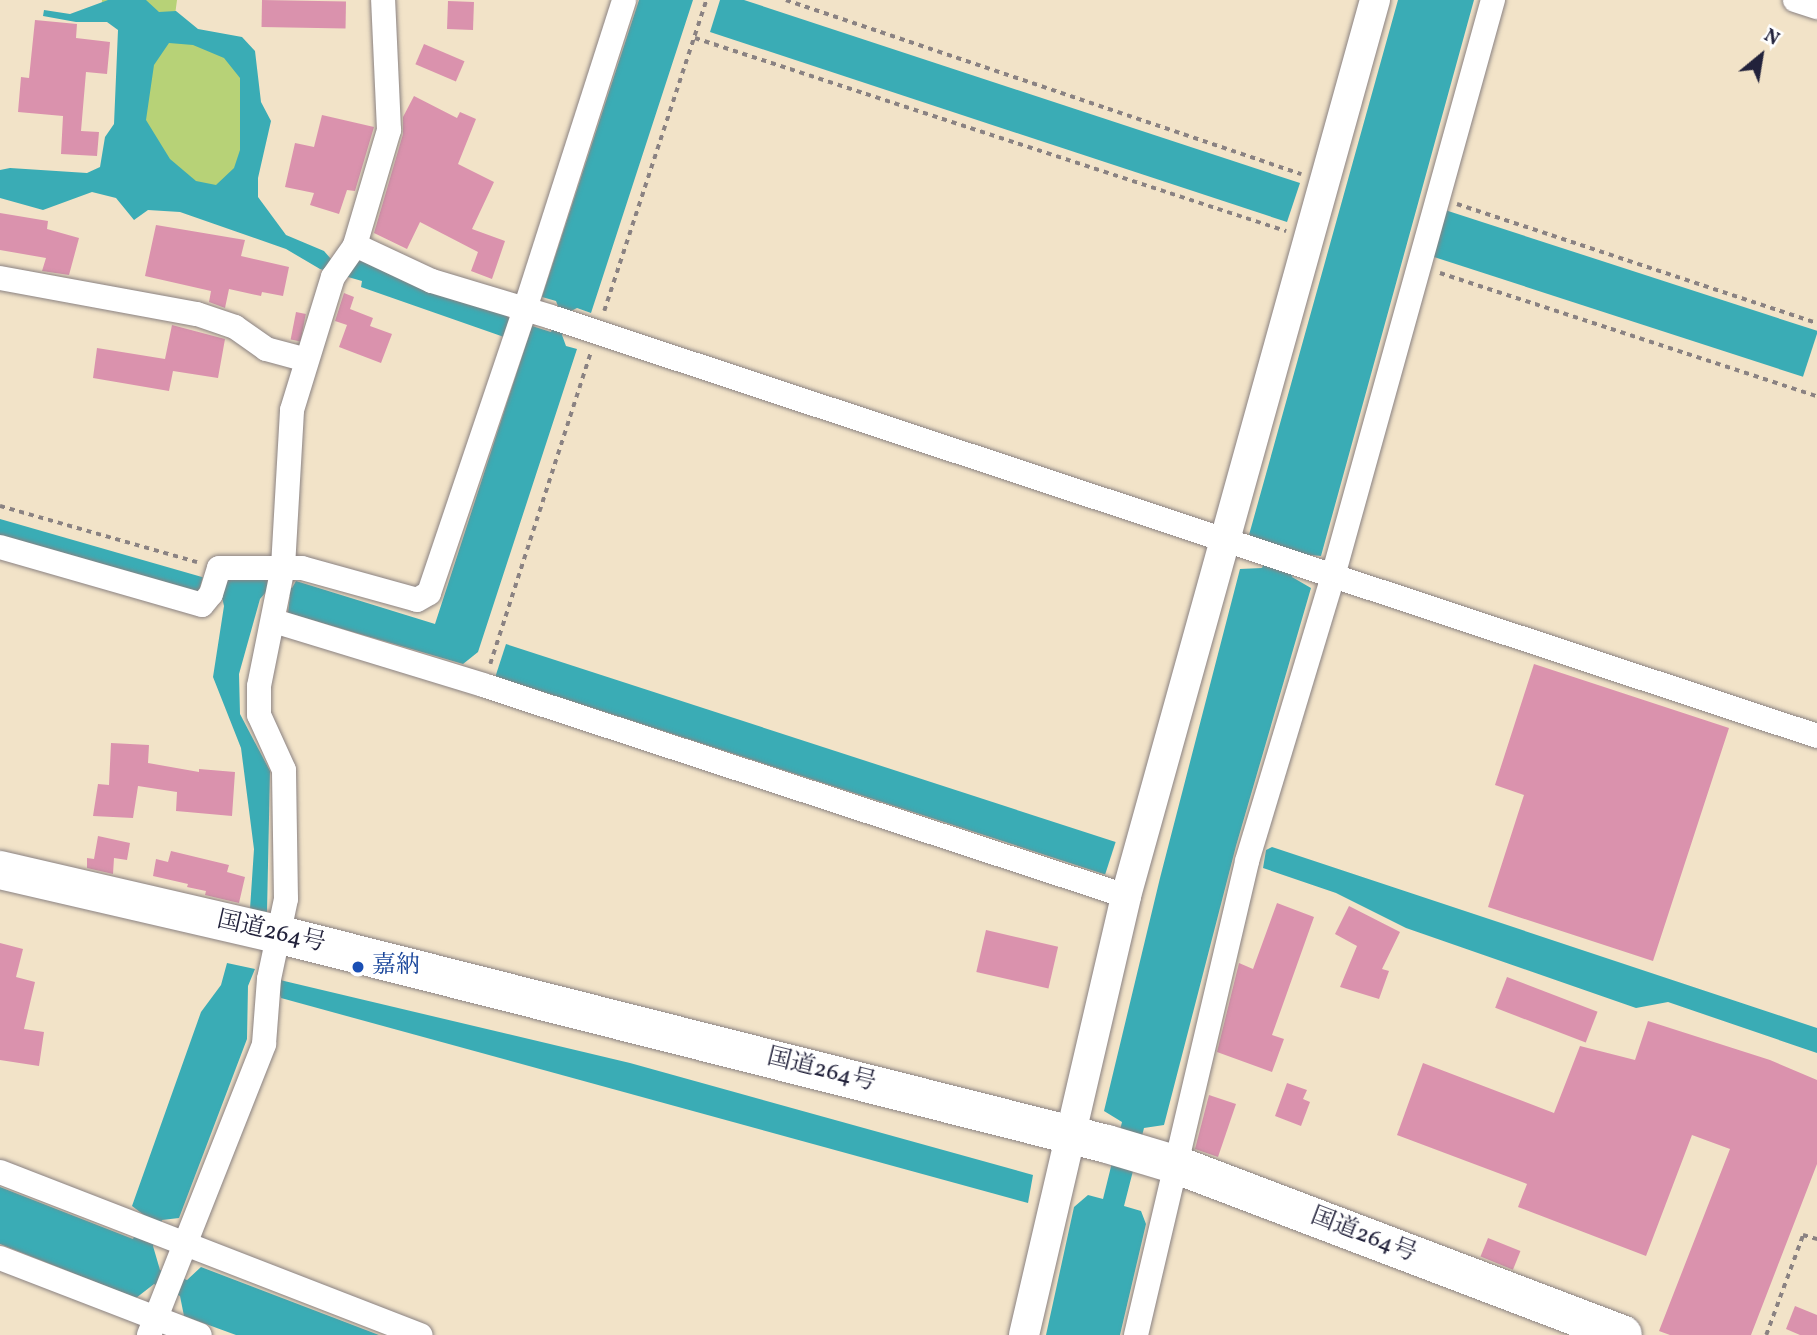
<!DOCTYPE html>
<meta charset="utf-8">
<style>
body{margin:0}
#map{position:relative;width:1817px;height:1335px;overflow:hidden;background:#f2e3c8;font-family:Vollkorn,"Noto Serif JP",serif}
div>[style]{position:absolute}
.green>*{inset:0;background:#b7d277}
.water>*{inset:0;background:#3aacb5;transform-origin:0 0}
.building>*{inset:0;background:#da92ad;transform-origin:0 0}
.path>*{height:3.5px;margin-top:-1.75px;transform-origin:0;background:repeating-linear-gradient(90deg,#8a8282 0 5px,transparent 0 10px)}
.roads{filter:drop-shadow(0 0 2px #8a8282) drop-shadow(0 0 2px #8a8282)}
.minor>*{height:24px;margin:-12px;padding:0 12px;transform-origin:12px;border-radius:12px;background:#fff}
.tertiary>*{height:30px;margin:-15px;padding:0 15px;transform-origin:15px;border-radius:15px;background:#fff}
.trunk>*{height:38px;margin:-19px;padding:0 19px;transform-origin:19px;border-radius:19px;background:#fff}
.dots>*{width:19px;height:19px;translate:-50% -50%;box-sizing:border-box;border:4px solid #fff;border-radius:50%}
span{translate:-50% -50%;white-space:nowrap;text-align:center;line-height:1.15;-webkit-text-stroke:5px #fff;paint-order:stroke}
.street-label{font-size:24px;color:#22223b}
.transit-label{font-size:24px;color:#164399}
.left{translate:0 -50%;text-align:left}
.north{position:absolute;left:1726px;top:21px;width:70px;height:70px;-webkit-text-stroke:5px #fff;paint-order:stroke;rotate:30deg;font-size:19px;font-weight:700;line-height:28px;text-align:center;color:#22223b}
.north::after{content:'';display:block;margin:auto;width:24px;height:32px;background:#22223b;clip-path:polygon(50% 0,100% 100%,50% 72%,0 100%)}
</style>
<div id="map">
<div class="green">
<div style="clip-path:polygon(102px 0,177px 0,174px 23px,249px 67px,244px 226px,109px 186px,129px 23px,101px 12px)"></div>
</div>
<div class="water">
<div style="clip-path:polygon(evenodd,108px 0,146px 0,159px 12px,176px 11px,198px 29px,242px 37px,255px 51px,261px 102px,271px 121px,258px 178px,258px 197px,286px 235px,324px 251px,331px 259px,361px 260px,502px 311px,510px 319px,504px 337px,361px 287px,362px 281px,320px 269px,286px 249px,180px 212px,148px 210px,134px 220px,116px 198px,92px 192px,43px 210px,0 198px,0 170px,10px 168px,87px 173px,100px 167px,105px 137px,114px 124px,118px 30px,107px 22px,76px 22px,43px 16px,44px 10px,70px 14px,108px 0,169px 43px,193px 45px,224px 58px,240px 78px,240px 150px,234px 168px,216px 185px,196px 181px,170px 159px,146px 120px,154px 65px,169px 43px)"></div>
<div style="clip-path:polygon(639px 0,693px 0,591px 313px,577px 308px,569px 312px,562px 335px,566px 346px,577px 349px,478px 652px,463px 664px,288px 613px,290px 596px,266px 592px,260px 599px,239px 674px,240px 714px,270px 771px,267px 912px,250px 909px,254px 849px,241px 748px,213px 677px,224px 606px,220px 589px,228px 578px,259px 578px,292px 588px,296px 581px,435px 624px,532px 326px,551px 332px,559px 309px,556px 301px,542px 297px)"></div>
<div style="clip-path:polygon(720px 0,744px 0,1300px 183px,1287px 222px,710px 32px)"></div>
<div style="clip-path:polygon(1398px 0,1474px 0,1321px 556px,1299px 554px,1292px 577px,1311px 588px,1236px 846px,1164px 1125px,1144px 1128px,1124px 1206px,1141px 1211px,1146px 1224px,1120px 1335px,1046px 1335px,1074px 1207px,1088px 1195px,1103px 1199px,1122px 1122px,1104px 1111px,1160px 878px,1240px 569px,1262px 568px,1270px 547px,1249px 535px)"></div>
<div style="left:1445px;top:210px;width:392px;height:48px;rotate:18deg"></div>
<div style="left:0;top:519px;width:211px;height:17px;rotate:16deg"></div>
<div style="left:506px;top:644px;width:641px;height:34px;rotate:18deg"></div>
<div style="clip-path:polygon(1272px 847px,1817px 1028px,1817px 1053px,1668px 1002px,1636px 1008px,1406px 928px,1336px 893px,1263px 868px,1266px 850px)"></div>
<div style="clip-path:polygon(227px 963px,255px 969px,248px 986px,247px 1039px,179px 1218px,162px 1220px,153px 1246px,160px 1270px,187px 1280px,201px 1267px,379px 1335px,236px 1335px,184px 1316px,180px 1296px,154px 1284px,136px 1298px,0 1244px,0 1187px,133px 1239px,144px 1215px,132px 1206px,201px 1012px,221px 985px)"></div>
<div style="clip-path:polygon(280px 980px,630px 1063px,1033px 1175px,1028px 1203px,281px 998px,277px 986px)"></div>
</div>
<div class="building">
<div style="left:262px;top:0;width:84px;height:27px;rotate:1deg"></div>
<div style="left:448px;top:1px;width:26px;height:28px;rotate:2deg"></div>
<div style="clip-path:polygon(35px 20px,77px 24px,76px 38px,110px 42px,107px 74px,86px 72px,81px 131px,99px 132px,97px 156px,61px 154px,63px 116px,18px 112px,21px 77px,29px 78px)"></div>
<div style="left:424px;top:44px;width:44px;height:22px;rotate:23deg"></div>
<div style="clip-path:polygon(414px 96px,457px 118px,460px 112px,476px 119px,458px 164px,494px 182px,472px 229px,505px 241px,492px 279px,471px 271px,478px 252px,420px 222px,407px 249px,374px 233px,403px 134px,403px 117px)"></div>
<div style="clip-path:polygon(322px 115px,374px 127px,355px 191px,347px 190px,339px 214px,310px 205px,314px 193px,285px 187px,295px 143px,314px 147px)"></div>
<div style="clip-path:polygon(0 213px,48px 221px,47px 229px,79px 238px,69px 275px,42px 271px,46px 258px,0 250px)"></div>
<div style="clip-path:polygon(156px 225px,245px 240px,241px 256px,289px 267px,283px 296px,262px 292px,261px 296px,229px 289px,225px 308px,209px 302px,211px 291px,145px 276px)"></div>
<div style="clip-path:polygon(344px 293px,354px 297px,350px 309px,373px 318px,370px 326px,392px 334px,381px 363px,339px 347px,347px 325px,335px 321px)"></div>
<div style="left:296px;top:312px;width:10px;height:28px;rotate:11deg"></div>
<div style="clip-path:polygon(172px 325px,225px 339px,218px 378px,173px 371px,169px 391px,93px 378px,97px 348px,165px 359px)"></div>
<div style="clip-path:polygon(1534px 664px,1729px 728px,1653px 961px,1488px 907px,1524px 795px,1495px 785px)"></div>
<div style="clip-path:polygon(111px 743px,149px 745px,148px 763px,199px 772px,199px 769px,235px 772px,232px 816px,176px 811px,177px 792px,138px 786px,133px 818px,93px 816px,98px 784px,109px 785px)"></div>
<div style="clip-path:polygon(98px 836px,130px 843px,127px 860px,114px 858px,113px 874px,87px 868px,87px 858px,94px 859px)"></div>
<div style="clip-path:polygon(171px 851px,229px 865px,227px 872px,245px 877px,239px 903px,205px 895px,206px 891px,187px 887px,188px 884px,153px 876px,156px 859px,168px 862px)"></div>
<div style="clip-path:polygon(1277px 903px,1314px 917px,1272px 1035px,1284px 1039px,1272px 1072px,1217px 1052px,1239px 963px,1253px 969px)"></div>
<div style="clip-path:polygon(1349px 906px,1400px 932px,1382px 969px,1389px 971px,1379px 999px,1340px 987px,1357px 946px,1335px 934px)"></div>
<div style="left:986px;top:930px;width:74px;height:43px;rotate:13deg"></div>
<div style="clip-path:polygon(0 943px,23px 949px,16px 977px,35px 982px,24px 1029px,44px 1032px,39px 1066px,0 1060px)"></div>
<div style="left:1507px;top:977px;width:97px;height:33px;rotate:21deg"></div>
<div style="clip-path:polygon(1648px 1021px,1770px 1060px,1817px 1080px,1817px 1164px,1751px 1335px,1670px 1335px,1659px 1331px,1730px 1149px,1692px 1135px,1646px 1256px,1518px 1207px,1527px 1184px,1397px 1135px,1423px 1063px,1554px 1113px,1580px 1046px,1635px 1060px)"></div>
<div style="clip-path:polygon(1287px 1083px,1307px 1090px,1303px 1099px,1310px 1102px,1301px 1126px,1275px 1116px)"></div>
<div style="clip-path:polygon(1209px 1095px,1236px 1104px,1218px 1157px,1195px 1149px)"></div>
<div style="left:1488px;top:1238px;width:35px;height:20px;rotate:22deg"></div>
<div style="clip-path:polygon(1795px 1306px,1817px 1315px,1817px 1335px,1800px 1335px,1786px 1329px)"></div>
</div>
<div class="path">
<div style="left:786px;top:0;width:544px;rotate:18.67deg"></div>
<div style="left:695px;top:38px;width:622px;rotate:18.09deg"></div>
<div style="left:1457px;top:204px;width:379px;rotate:18.3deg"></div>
<div style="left:1440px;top:273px;width:397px;rotate:18.1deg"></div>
<div style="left:604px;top:311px;width:327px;rotate:-71.8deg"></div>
<div style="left:0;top:506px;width:205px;rotate:15.9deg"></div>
<div style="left:490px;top:664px;width:329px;rotate:-72.1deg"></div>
<div style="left:1766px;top:1335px;width:107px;rotate:-69.7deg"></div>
<div style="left:1803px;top:1235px;width:15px;rotate:16deg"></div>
</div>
<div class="roads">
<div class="minor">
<div style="left:1795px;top:0;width:23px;rotate:18deg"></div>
<div style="left:355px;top:245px;width:85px;rotate:25.1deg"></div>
<div style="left:432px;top:281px;width:124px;rotate:16.8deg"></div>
<div style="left:551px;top:317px;width:1334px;rotate:18.31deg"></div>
<div style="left:0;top:278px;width:200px;rotate:10.4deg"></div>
<div style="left:197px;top:314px;width:40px;rotate:18.9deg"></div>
<div style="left:235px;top:327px;width:38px;rotate:35deg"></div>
<div style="left:266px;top:349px;width:42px;rotate:15deg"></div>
<div style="left:0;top:547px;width:210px;rotate:16deg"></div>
<div style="left:202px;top:605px;width:14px;rotate:-51deg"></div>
<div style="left:211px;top:594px;width:27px;rotate:-73deg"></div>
<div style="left:219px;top:568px;width:83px"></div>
<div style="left:302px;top:568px;width:119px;rotate:15.5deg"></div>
<div style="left:417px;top:600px;width:14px;rotate:-30deg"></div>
<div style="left:429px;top:593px;width:300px;rotate:-71.3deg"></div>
<div style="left:525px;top:309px;width:324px;rotate:-72.2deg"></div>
<div style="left:274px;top:621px;width:219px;rotate:17deg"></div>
<div style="left:483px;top:685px;width:677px;rotate:18.17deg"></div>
<div style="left:0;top:1172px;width:451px;rotate:21.2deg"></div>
<div style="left:0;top:1258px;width:214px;rotate:21.1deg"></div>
<div style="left:149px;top:1335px;width:313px;rotate:-68.4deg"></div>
<div style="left:264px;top:1044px;width:65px;rotate:-85.6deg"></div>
<div style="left:269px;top:979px;width:82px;rotate:-78deg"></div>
<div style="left:286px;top:899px;width:129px;rotate:-90.9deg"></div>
<div style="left:284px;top:770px;width:60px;rotate:-114.4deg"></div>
<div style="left:259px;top:715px;width:29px;rotate:-90deg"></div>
<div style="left:259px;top:686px;width:121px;rotate:-78.6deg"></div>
<div style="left:283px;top:567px;width:157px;rotate:-86.7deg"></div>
<div style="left:292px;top:410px;width:139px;rotate:-72.9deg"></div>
<div style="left:333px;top:277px;width:39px;rotate:-55deg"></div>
<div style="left:355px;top:245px;width:120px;rotate:-73.5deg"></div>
<div style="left:389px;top:130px;width:130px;rotate:-92.6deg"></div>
<div style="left:1136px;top:1335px;width:487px;rotate:-76.8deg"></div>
<div style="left:1247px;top:861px;width:298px;rotate:-73.2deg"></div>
<div style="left:1333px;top:576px;width:598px;rotate:-74.48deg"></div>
</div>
<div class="tertiary">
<div style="left:1024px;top:1335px;width:451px;rotate:-76.9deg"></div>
<div style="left:1126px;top:896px;width:930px;rotate:-74.47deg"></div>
</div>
<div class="trunk">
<div style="left:0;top:870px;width:284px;rotate:13deg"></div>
<div style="left:277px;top:934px;width:856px;rotate:14.2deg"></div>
<div style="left:1107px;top:1144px;width:70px;rotate:16.6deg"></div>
<div style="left:1174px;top:1164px;width:480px;rotate:20.8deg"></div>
</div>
</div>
<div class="dots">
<div style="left:358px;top:967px;background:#1a4fb4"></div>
</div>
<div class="street-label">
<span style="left:271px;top:933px;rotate:13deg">国道264号</span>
<span style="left:821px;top:1071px;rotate:14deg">国道264号</span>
<span style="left:1363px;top:1236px;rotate:21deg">国道264号</span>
</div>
<div class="transit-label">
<span class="left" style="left:372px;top:967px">嘉納</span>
</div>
<div class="north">N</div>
</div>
